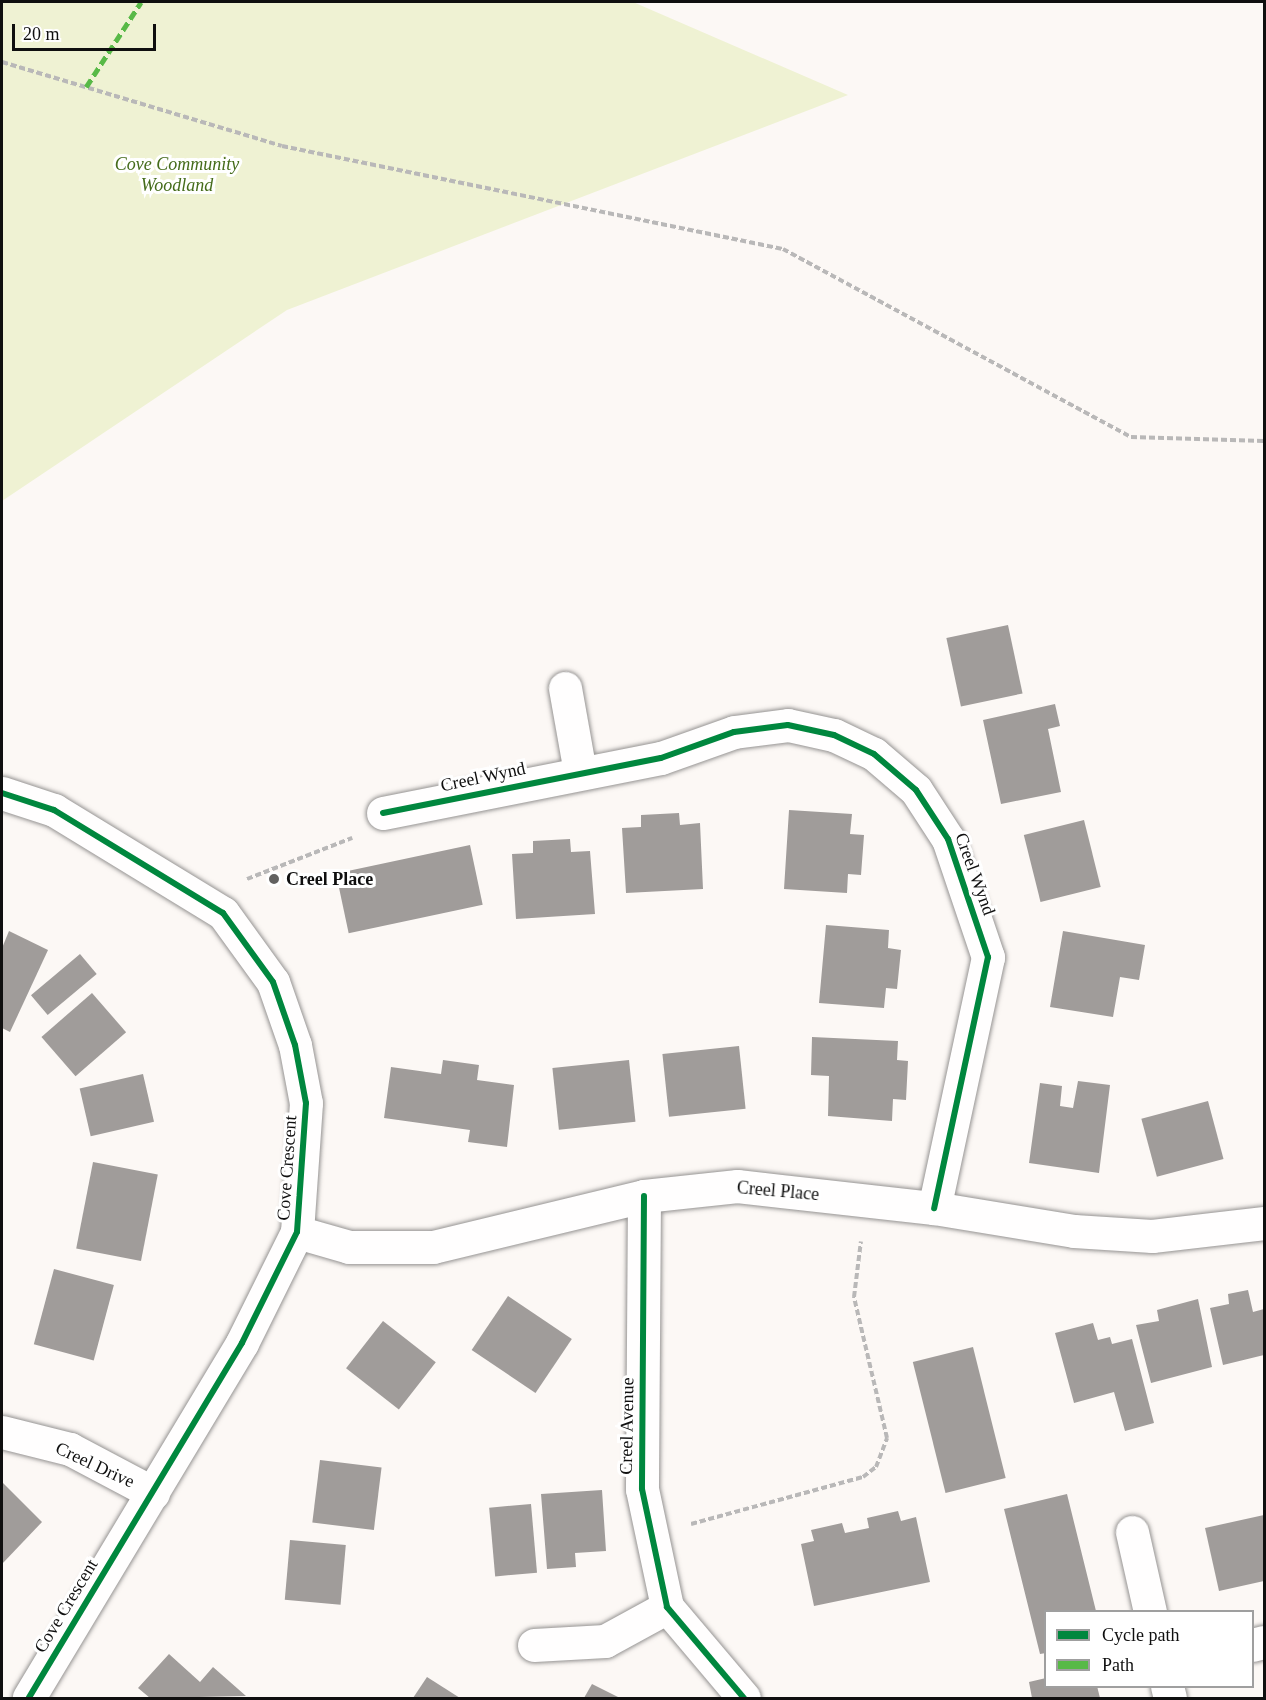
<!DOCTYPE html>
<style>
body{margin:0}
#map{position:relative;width:1266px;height:1700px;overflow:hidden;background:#fcf8f5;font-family:"Times New Roman",serif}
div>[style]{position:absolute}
.green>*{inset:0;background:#eff2d3}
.building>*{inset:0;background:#a09c9a;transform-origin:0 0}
.path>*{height:4px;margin-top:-2px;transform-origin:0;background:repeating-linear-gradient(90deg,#b9b8b8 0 6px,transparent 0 9px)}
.roads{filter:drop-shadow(0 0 2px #969493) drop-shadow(0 0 2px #969493)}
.street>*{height:33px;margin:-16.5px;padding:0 16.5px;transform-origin:16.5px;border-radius:16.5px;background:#fffefe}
.quiet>*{height:4.5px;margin-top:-2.25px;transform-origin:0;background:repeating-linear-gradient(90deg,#58b947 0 9px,transparent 0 13.5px)}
.cycleway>*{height:6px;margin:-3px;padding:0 3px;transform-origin:3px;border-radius:3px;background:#00873e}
.dots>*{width:16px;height:16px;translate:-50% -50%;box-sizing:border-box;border:3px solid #fff;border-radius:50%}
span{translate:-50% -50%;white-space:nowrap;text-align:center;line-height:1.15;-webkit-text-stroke:6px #fff;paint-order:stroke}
.park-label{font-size:18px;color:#456c1b;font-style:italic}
.street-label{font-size:18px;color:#0f0f0f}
.poi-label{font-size:18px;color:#0f0f0f;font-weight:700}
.left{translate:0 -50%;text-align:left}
.frame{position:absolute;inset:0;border:3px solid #0f0f0f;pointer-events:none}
.legend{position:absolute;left:1044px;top:1610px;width:210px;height:78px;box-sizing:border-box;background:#fff;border:2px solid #9f9f9f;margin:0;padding:8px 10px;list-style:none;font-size:18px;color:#0f0f0f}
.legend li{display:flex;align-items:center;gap:12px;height:30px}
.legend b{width:30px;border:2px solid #9f9f9f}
.scale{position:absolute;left:12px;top:24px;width:144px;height:27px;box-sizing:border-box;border:3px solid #0f0f0f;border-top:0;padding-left:8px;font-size:18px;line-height:21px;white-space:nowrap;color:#0f0f0f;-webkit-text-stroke:4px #fff;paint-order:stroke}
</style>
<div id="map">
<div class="green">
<div style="clip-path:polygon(2px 2px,633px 2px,848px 95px,287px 310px,2px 501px)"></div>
</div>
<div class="building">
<div style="left:1008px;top:625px;width:70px;height:63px;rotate:78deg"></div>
<div style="clip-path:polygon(1055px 704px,1060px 726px,1048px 729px,1061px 792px,1001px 804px,983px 720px)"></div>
<div style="clip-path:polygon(789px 810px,852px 814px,850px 834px,864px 835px,861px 875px,848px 874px,847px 893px,784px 889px)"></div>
<div style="clip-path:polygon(679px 813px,680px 825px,700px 823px,703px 889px,626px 893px,622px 828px,641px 827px,641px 815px)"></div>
<div style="left:1084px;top:820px;width:69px;height:62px;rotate:76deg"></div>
<div style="clip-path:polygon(570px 839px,571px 852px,590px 851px,595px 914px,516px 919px,512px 854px,533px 853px,533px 841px)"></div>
<div style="left:470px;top:845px;width:61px;height:137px;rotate:78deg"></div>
<div style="clip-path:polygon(826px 925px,889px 930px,888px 948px,901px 950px,897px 989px,886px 988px,884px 1008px,819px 1003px)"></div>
<div style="clip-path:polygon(9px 931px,48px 950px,10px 1032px,2px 1028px,2px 948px)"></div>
<div style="clip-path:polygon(1063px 931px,1145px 945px,1139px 980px,1120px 977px,1113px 1017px,1050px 1007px)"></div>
<div style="left:80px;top:954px;width:26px;height:64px;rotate:50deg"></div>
<div style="left:92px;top:993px;width:52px;height:67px;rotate:49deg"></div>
<div style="clip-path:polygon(812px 1037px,898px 1041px,897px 1060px,908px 1061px,906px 1100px,893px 1099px,892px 1121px,828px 1116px,829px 1076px,811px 1075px)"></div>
<div style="left:739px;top:1046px;width:63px;height:77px;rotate:84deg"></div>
<div style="clip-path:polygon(443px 1060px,479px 1065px,477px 1080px,514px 1085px,507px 1147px,468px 1142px,470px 1130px,384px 1118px,391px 1067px,441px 1074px)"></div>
<div style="left:629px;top:1060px;width:62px;height:77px;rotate:84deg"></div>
<div style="left:143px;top:1074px;width:49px;height:65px;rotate:77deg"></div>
<div style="clip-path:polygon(1078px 1081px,1110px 1085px,1099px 1173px,1029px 1163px,1040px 1083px,1062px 1086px,1060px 1106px,1073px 1108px)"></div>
<div style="left:1208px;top:1101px;width:60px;height:69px;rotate:75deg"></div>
<div style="left:93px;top:1162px;width:66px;height:88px;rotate:11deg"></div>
<div style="left:54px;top:1269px;width:62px;height:78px;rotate:15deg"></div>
<div style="clip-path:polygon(1248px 1290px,1253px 1312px,1264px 1309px,1264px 1355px,1223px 1365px,1210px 1308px,1229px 1304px,1228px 1294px)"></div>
<div style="left:508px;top:1296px;width:77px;height:65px;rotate:34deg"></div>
<div style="clip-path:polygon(1198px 1299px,1212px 1367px,1151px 1383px,1136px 1325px,1159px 1321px,1157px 1310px)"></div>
<div style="left:383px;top:1321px;width:67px;height:60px;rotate:38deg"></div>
<div style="clip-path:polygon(1093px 1323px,1098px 1340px,1110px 1337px,1112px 1344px,1132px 1339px,1154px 1423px,1125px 1431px,1114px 1392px,1074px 1403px,1055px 1333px)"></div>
<div style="left:973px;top:1347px;width:135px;height:62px;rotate:76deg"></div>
<div style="left:320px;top:1460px;width:62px;height:63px;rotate:7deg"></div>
<div style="clip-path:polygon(2px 1482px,42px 1522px,2px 1564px)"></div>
<div style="clip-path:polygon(602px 1490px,606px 1551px,575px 1553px,576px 1567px,547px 1569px,541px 1494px)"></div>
<div style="clip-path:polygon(1067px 1494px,1096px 1611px,1046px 1611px,1046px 1653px,1040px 1654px,1004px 1509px)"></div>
<div style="left:531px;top:1504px;width:69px;height:42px;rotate:85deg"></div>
<div style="clip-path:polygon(898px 1511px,901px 1521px,916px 1517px,930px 1582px,814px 1606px,801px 1544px,814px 1541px,811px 1530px,842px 1523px,845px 1533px,869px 1528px,867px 1518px)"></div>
<div style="clip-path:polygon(1264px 1515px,1264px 1581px,1219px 1591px,1205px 1528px)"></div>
<div style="left:290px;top:1540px;width:56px;height:60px;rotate:5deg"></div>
<div style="clip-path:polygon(169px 1654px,200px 1682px,213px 1667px,246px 1696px,150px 1698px,138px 1688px)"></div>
<div style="clip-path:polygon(427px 1677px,460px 1698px,413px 1698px)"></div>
<div style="clip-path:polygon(1046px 1678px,1046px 1686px,1097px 1686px,1100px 1698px,1032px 1698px,1029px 1682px)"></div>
<div style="clip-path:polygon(592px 1684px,620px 1698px,584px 1698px)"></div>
</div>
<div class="path">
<div style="left:2px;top:62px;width:292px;rotate:16.7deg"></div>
<div style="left:282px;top:146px;width:511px;rotate:11.62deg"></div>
<div style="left:783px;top:249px;width:396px;rotate:28.4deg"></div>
<div style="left:1131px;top:437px;width:133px;rotate:1.7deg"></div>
<div style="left:247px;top:879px;width:113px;rotate:-21.3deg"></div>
<div style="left:691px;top:1524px;width:178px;rotate:-15.3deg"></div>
<div style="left:863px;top:1477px;width:16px;rotate:-38deg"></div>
<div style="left:876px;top:1467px;width:31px;rotate:-69deg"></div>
<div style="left:887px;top:1438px;width:145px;rotate:-103.2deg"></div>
<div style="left:854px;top:1297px;width:56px;rotate:-82.9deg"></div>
</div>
<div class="roads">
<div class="street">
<div style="left:565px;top:688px;width:85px;rotate:79.9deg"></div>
<div style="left:2px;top:793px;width:55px;rotate:18.1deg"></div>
<div style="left:54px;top:810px;width:198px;rotate:31.4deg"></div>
<div style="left:223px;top:913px;width:85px;rotate:54.1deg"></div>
<div style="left:273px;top:982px;width:67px;rotate:70.8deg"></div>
<div style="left:295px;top:1045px;width:59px;rotate:79.3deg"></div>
<div style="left:306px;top:1103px;width:129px;rotate:94deg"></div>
<div style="left:297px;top:1232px;width:124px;rotate:116.4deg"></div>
<div style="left:242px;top:1343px;width:414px;rotate:121deg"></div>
<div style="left:383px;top:813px;width:283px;rotate:-11.2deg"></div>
<div style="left:661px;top:758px;width:77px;rotate:-19.6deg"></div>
<div style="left:734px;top:732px;width:54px;rotate:-7.4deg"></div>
<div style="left:788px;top:725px;width:47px;rotate:12.3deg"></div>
<div style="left:834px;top:735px;width:44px;rotate:25.4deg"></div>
<div style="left:874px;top:754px;width:55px;rotate:40.6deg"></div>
<div style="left:916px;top:790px;width:59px;rotate:56.9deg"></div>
<div style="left:948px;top:839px;width:125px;rotate:71.3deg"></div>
<div style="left:988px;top:957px;width:257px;rotate:102.1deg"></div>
<div style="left:644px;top:1196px;width:293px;rotate:90.4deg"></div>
<div style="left:642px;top:1489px;width:121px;rotate:78deg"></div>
<div style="left:667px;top:1607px;width:119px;rotate:49.8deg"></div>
<div style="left:297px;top:1232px;width:54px;rotate:16.1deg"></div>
<div style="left:349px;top:1247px;width:84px"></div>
<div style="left:433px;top:1247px;width:217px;rotate:-13.6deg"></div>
<div style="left:644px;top:1196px;width:94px;rotate:-6.1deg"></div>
<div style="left:737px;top:1186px;width:198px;rotate:6.4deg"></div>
<div style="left:934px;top:1208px;width:142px;rotate:9.3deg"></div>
<div style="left:1074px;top:1231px;width:78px;rotate:3.7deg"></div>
<div style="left:1152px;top:1236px;width:113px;rotate:-6.6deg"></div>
<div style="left:2px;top:1432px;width:70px;rotate:14deg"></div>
<div style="left:70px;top:1449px;width:94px;rotate:27.9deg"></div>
<div style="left:1132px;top:1532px;width:82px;rotate:77.3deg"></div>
<div style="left:534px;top:1645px;width:71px;rotate:-3.2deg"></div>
<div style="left:605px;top:1641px;width:71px;rotate:-28.7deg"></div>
<div style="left:1252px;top:1645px;width:12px;rotate:-14deg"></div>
<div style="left:1167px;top:1686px;width:12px;rotate:76deg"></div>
</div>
</div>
<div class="quiet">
<div style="left:86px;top:87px;width:101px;rotate:-57.1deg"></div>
</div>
<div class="cycleway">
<div style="left:2px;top:793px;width:55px;rotate:18.1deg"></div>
<div style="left:54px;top:810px;width:198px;rotate:31.4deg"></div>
<div style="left:223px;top:913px;width:85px;rotate:54.1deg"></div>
<div style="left:273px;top:982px;width:67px;rotate:70.8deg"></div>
<div style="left:295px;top:1045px;width:59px;rotate:79.3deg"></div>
<div style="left:306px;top:1103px;width:129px;rotate:94deg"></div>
<div style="left:297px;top:1232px;width:124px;rotate:116.4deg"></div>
<div style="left:242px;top:1343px;width:414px;rotate:121deg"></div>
<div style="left:383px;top:813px;width:283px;rotate:-11.2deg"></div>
<div style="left:661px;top:758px;width:77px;rotate:-19.6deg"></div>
<div style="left:734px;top:732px;width:54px;rotate:-7.4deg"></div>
<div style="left:788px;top:725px;width:47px;rotate:12.3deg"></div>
<div style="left:834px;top:735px;width:44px;rotate:25.4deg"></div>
<div style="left:874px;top:754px;width:55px;rotate:40.6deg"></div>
<div style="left:916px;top:790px;width:59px;rotate:56.9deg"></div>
<div style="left:948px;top:839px;width:125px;rotate:71.3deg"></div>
<div style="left:988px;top:957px;width:257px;rotate:102.1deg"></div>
<div style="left:644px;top:1196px;width:293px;rotate:90.4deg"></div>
<div style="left:642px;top:1489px;width:121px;rotate:78deg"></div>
<div style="left:667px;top:1607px;width:119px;rotate:49.8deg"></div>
</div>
<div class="dots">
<div style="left:274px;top:879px;background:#626160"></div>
</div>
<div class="park-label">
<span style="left:177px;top:175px">Cove Community<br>Woodland</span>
</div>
<div class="street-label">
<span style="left:483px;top:777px;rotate:-12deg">Creel Wynd</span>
<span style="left:975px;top:874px;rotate:70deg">Creel Wynd</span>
<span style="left:287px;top:1168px;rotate:-86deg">Cove Crescent</span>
<span style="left:778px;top:1191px;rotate:5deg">Creel Place</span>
<span style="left:627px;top:1426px;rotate:-89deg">Creel Avenue</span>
<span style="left:95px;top:1465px;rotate:25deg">Creel Drive</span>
<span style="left:66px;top:1606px;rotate:-59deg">Cove Crescent</span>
</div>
<div class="poi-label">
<span class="left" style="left:286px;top:879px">Creel Place</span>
</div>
<div class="frame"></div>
<ul class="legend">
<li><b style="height:8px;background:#00873e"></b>Cycle path</li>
<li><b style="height:8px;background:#58b947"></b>Path</li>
</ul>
<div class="scale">20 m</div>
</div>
